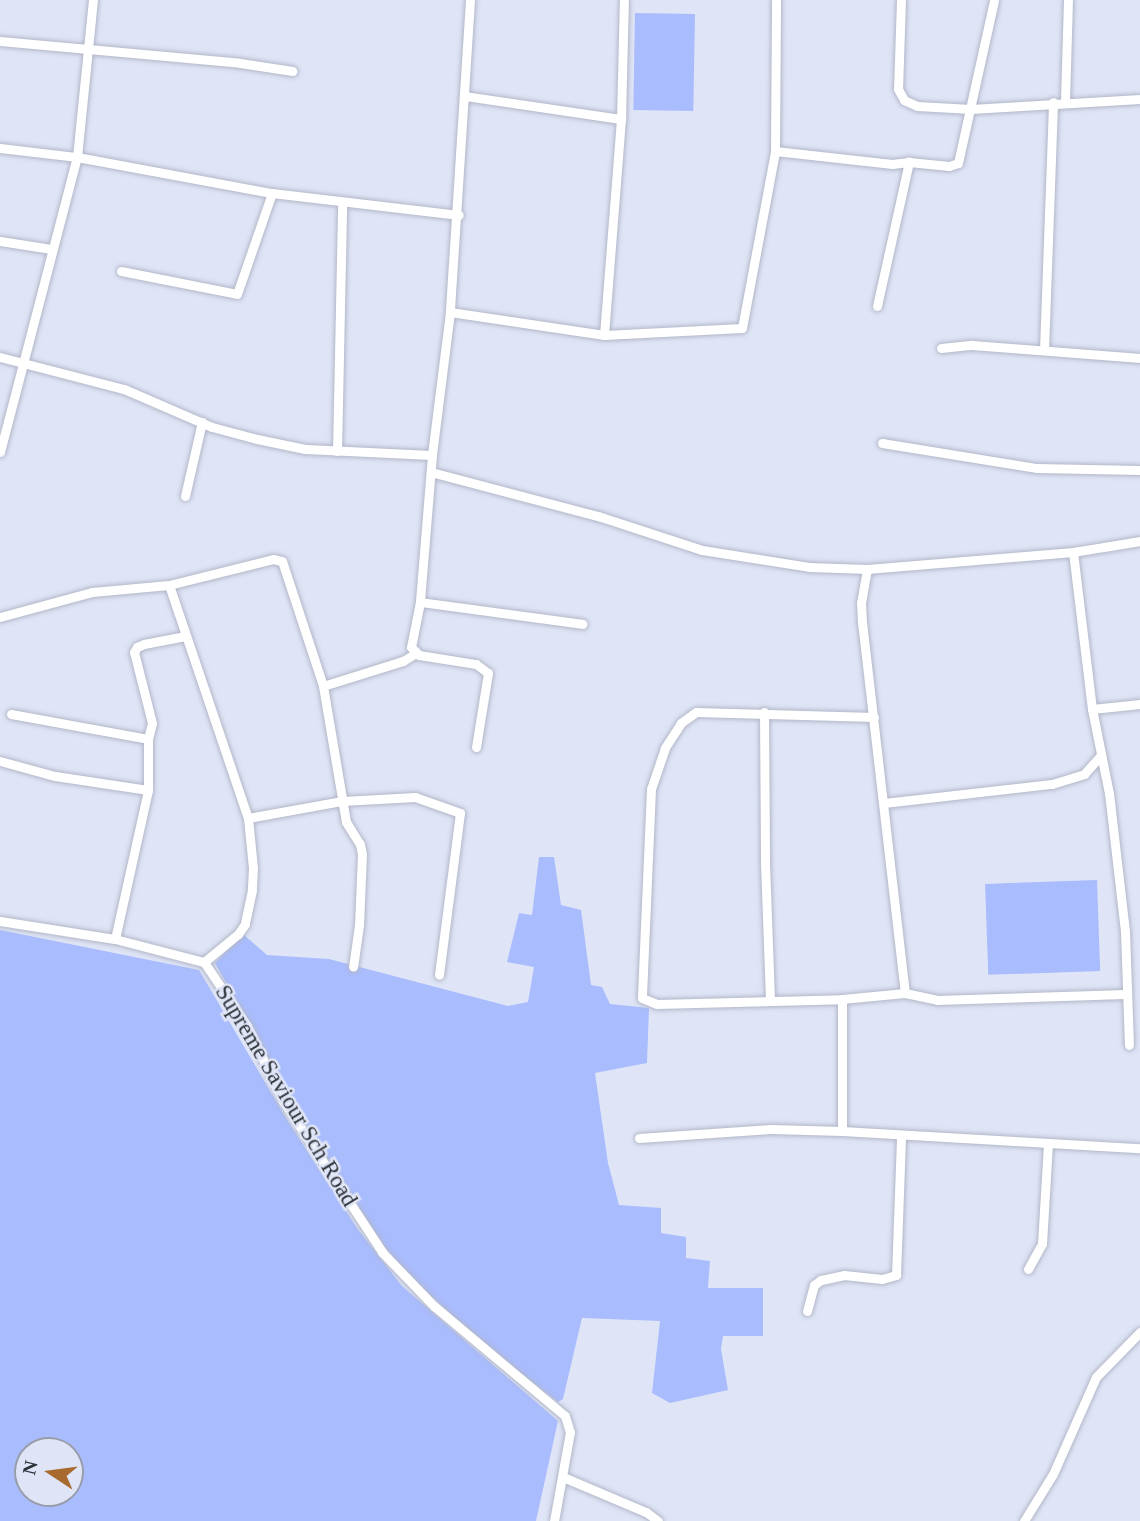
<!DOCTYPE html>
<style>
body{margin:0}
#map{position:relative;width:1140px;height:1521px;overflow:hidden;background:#dfe5f6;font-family:"Times New Roman",serif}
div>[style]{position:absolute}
.green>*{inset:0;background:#a9bcfd;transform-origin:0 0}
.roads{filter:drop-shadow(0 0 2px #b2b7c8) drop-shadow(0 0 2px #b2b7c8)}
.minor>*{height:9px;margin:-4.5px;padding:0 4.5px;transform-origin:4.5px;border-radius:4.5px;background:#fff}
span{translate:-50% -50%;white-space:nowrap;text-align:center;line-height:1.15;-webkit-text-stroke:5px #dfe5f6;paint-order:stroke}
.street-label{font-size:23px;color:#2e3137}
.north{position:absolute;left:14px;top:1437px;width:70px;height:70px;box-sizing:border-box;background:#dfe5f6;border:2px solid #989daa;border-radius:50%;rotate:283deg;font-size:19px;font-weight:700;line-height:28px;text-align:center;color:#2e3137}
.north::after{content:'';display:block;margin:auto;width:24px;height:32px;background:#a86a2f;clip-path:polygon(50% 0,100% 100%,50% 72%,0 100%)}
</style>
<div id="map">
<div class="green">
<div style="left:635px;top:13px;width:60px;height:97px;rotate:1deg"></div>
<div style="clip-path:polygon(539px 857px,554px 857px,561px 905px,581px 910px,591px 985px,602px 987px,610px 1004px,649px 1008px,647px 1063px,595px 1073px,608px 1163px,619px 1205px,661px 1208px,661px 1233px,686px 1237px,686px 1258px,710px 1261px,708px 1288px,763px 1288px,763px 1336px,723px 1336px,721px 1349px,728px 1390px,670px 1403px,652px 1393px,660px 1321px,582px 1318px,563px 1399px,558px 1402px,487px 1347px,417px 1283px,386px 1250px,300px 1115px,215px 963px,243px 934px,267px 955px,329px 959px,508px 1006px,528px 1002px,534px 967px,507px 962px,519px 913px,532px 915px)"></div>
<div style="left:1097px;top:880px;width:91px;height:112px;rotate:88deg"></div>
<div style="clip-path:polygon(evenodd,0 930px,199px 970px,286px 1118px,357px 1228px,402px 1286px,558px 1421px,536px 1521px,0 1521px,0 930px,28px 1451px,70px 1451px,70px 1493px,28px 1493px,28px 1451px)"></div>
</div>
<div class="roads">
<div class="minor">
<div style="left:470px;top:0;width:313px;rotate:93.7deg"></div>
<div style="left:450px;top:312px;width:144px;rotate:97.2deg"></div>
<div style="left:432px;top:455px;width:147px;rotate:94.7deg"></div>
<div style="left:420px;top:602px;width:46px;rotate:101.3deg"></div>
<div style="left:411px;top:647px;width:11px;rotate:45deg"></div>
<div style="left:419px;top:655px;width:58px;rotate:9deg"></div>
<div style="left:476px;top:664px;width:15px;rotate:37deg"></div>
<div style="left:488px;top:673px;width:75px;rotate:99.2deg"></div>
<div style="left:901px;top:0;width:89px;rotate:91.9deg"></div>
<div style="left:898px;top:89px;width:13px;rotate:61deg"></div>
<div style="left:904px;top:100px;width:14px;rotate:25deg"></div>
<div style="left:917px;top:106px;width:54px;rotate:3.2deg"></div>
<div style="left:971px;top:109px;width:169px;rotate:-3.4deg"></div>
<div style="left:0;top:41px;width:241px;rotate:5.2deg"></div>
<div style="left:240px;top:63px;width:53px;rotate:8.7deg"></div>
<div style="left:465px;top:96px;width:158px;rotate:8.4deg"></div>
<div style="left:1065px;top:101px;width:101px;rotate:-88.3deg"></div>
<div style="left:0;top:148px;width:78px;rotate:6.7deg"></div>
<div style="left:77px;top:157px;width:198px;rotate:10.5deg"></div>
<div style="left:272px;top:193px;width:188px;rotate:6.7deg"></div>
<div style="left:775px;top:151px;width:118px;rotate:6.3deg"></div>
<div style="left:892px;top:164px;width:17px;rotate:-7deg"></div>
<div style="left:909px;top:162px;width:40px;rotate:5.7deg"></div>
<div style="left:949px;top:166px;width:9px;rotate:-18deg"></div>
<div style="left:958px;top:163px;width:166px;rotate:-77.5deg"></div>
<div style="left:0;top:241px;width:52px;rotate:8.9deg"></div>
<div style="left:121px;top:271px;width:118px;rotate:11.2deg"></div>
<div style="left:237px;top:294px;width:107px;rotate:-70.9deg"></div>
<div style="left:877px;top:306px;width:148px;rotate:-77.5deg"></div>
<div style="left:450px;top:312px;width:156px;rotate:8.5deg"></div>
<div style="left:604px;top:335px;width:138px;rotate:-2.9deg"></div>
<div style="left:742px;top:328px;width:180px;rotate:-79.4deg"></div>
<div style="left:775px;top:151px;width:151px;rotate:-89.6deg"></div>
<div style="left:604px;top:335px;width:217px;rotate:-85.5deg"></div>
<div style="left:621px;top:119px;width:119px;rotate:-88.6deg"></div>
<div style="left:941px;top:348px;width:31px;rotate:-6deg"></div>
<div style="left:972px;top:345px;width:169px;rotate:4.4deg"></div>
<div style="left:1044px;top:350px;width:248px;rotate:-87.9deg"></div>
<div style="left:0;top:357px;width:128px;rotate:14.5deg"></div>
<div style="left:124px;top:389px;width:96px;rotate:23.4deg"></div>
<div style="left:212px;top:427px;width:47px;rotate:14.9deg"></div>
<div style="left:257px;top:439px;width:49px;rotate:11.8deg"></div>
<div style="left:305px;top:449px;width:127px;rotate:2.7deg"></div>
<div style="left:882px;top:443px;width:157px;rotate:9.2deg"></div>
<div style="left:1037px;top:468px;width:103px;rotate:1.1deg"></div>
<div style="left:337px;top:451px;width:249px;rotate:-88.8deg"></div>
<div style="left:0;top:452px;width:305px;rotate:-75.4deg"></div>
<div style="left:77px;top:157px;width:158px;rotate:-84.2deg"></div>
<div style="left:431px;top:472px;width:173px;rotate:14.8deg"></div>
<div style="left:598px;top:516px;width:109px;rotate:18.1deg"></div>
<div style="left:702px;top:550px;width:108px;rotate:9deg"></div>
<div style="left:809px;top:567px;width:58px;rotate:2deg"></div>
<div style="left:867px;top:569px;width:207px;rotate:-4.7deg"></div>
<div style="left:1073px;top:552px;width:68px;rotate:-9.3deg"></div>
<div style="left:185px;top:496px;width:76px;rotate:-77.1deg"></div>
<div style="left:1073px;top:552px;width:158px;rotate:83.1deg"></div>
<div style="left:1092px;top:709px;width:86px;rotate:78.6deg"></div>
<div style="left:1109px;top:793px;width:139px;rotate:83.4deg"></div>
<div style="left:1125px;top:931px;width:114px;rotate:88deg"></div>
<div style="left:867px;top:569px;width:35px;rotate:100deg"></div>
<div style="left:861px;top:603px;width:19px;rotate:87deg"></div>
<div style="left:862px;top:622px;width:373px;rotate:83.4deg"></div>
<div style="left:169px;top:585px;width:246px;rotate:71.3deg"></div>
<div style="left:248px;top:818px;width:50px;rotate:84.3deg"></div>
<div style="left:253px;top:868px;width:22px;rotate:93deg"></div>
<div style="left:252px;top:890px;width:35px;rotate:102deg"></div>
<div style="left:245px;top:924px;width:12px;rotate:125deg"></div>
<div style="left:238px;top:934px;width:44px;rotate:140.5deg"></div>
<div style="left:420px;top:602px;width:164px;rotate:7.7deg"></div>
<div style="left:0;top:617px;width:95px;rotate:-15.2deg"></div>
<div style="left:92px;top:592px;width:77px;rotate:-5.2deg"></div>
<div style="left:169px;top:585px;width:107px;rotate:-14deg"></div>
<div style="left:273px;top:559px;width:9px;rotate:13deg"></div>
<div style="left:282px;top:561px;width:132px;rotate:71.8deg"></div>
<div style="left:323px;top:686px;width:138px;rotate:80.4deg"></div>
<div style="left:346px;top:822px;width:26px;rotate:58deg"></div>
<div style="left:360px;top:844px;width:10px;rotate:79deg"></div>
<div style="left:362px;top:854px;width:71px;rotate:92.4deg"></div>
<div style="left:359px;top:925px;width:42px;rotate:98.1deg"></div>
<div style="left:323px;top:686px;width:84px;rotate:-17.4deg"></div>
<div style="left:403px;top:661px;width:15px;rotate:-32deg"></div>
<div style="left:1092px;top:709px;width:48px;rotate:-5.9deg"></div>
<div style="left:764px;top:712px;width:151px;rotate:89.6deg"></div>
<div style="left:765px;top:863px;width:138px;rotate:87.9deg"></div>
<div style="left:11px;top:714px;width:139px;rotate:10.3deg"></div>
<div style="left:874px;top:717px;width:178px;rotate:-178.4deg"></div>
<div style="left:696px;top:712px;width:19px;rotate:144deg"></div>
<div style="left:681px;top:723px;width:30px;rotate:123deg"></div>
<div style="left:665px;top:748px;width:43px;rotate:108.9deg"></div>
<div style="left:651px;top:789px;width:209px;rotate:92.5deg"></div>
<div style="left:642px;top:998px;width:16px;rotate:22deg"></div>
<div style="left:657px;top:1004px;width:185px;rotate:-1.5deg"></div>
<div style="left:842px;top:999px;width:63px;rotate:-5.4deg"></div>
<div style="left:905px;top:993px;width:33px;rotate:12deg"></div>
<div style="left:937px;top:1000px;width:188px;rotate:-1.8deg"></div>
<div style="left:0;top:761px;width:57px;rotate:15.3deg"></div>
<div style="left:55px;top:776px;width:94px;rotate:8.6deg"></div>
<div style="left:884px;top:803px;width:169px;rotate:-6.5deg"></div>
<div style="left:1052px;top:784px;width:34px;rotate:-17deg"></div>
<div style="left:1084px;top:774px;width:24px;rotate:-48deg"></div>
<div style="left:248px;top:818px;width:96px;rotate:-10.3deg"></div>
<div style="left:342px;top:801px;width:73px;rotate:-3.1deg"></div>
<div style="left:415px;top:797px;width:48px;rotate:19.6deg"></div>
<div style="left:460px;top:813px;width:163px;rotate:97.4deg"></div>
<div style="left:0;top:921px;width:116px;rotate:8.9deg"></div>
<div style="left:115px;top:939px;width:92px;rotate:14.5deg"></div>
<div style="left:204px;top:962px;width:77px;rotate:56.1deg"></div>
<div style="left:247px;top:1026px;width:83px;rotate:64.4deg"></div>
<div style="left:283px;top:1101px;width:181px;rotate:56.7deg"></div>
<div style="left:382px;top:1252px;width:75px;rotate:46.1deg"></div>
<div style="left:434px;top:1306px;width:171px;rotate:40deg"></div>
<div style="left:565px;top:1416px;width:17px;rotate:73deg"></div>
<div style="left:570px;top:1432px;width:90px;rotate:100.2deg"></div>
<div style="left:115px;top:939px;width:153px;rotate:-77.5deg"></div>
<div style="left:148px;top:790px;width:51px;rotate:-90deg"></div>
<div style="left:148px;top:739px;width:16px;rotate:-76deg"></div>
<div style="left:152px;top:723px;width:73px;rotate:-104.2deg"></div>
<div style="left:134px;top:652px;width:6px;rotate:-59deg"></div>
<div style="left:137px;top:647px;width:8px;rotate:-23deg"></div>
<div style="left:144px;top:644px;width:42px;rotate:-11deg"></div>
<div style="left:842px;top:999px;width:132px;rotate:90deg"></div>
<div style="left:639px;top:1138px;width:132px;rotate:-3.9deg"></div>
<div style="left:771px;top:1129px;width:71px;rotate:1.6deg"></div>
<div style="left:842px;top:1131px;width:298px;rotate:3.3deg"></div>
<div style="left:1028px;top:1269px;width:29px;rotate:-61deg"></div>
<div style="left:1042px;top:1244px;width:100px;rotate:-86.6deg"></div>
<div style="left:807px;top:1311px;width:27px;rotate:-75deg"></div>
<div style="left:814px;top:1285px;width:9px;rotate:-36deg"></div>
<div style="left:821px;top:1280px;width:24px;rotate:-12deg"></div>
<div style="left:844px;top:1275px;width:38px;rotate:6deg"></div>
<div style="left:882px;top:1279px;width:15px;rotate:-16deg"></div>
<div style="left:896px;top:1275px;width:139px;rotate:-87.9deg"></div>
<div style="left:563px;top:1477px;width:90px;rotate:22.9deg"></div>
<div style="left:646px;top:1512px;width:15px;rotate:37deg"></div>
<div style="left:1024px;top:1521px;width:55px;rotate:-58.3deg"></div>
<div style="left:1053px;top:1474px;width:106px;rotate:-66.1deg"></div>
<div style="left:1096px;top:1377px;width:63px;rotate:-45.6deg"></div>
</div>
</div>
<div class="street-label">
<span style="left:286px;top:1096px;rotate:59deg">Supreme Saviour Sch Road</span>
</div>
<div class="north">N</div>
</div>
